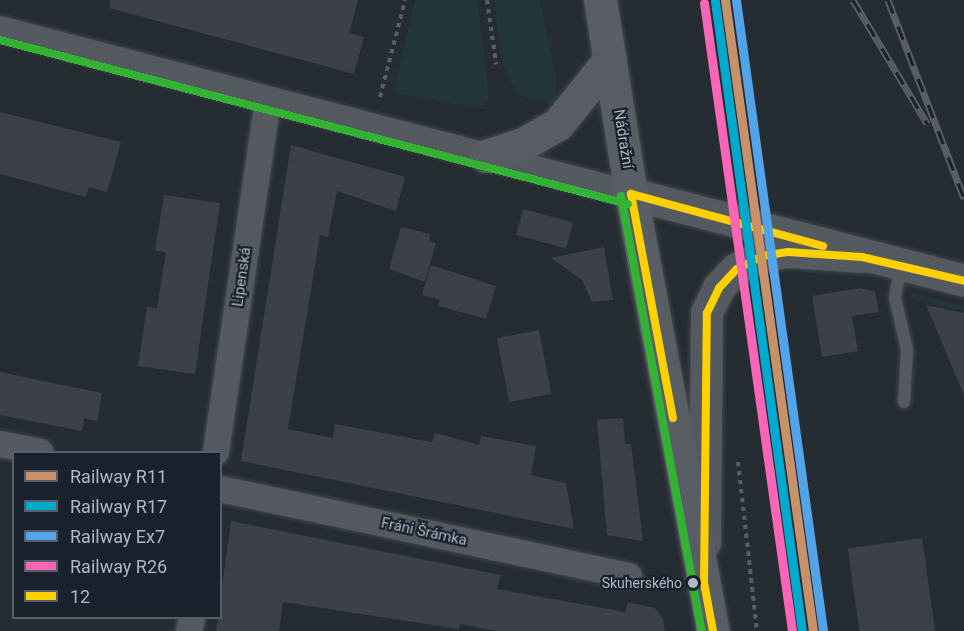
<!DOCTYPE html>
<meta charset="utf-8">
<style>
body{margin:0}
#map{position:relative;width:964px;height:631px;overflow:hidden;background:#252c32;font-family:Roboto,sans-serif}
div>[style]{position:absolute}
.green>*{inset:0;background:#233738}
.building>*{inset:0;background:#3c4147;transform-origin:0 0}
.path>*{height:4px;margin-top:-2px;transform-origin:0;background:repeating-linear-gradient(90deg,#585e63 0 4.5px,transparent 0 9px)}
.roads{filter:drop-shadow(0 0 2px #42484c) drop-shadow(0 0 2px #42484c)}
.service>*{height:12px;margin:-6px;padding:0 6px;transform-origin:6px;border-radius:6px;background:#555a60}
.minor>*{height:26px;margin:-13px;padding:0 13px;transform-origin:13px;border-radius:13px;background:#555a60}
.tertiary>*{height:32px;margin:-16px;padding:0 16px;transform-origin:16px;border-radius:16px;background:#555a60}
.secondary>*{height:33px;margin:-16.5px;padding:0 16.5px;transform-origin:16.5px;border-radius:16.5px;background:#595e65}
.rail>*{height:7px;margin-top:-3.5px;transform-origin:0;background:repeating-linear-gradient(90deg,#19222c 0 14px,#595e64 0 28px);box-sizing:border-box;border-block:2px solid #595e64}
.bus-1>*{height:8px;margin:-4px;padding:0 4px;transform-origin:4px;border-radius:4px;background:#ffd002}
.bus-2>*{height:8px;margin:-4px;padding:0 4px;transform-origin:4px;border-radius:4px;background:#33b333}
.rail-1>*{height:9px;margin:-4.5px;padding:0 4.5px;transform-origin:4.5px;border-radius:4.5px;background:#c7916a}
.rail-2>*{height:9px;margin:-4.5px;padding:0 4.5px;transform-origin:4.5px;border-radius:4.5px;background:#00a9ce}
.rail-3>*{height:9px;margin:-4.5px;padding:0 4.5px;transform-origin:4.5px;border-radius:4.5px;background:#53a3e8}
.rail-4>*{height:9px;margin:-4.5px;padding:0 4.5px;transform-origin:4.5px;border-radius:4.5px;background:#fa66b7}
.dots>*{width:16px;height:16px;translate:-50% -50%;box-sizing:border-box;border:3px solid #19222c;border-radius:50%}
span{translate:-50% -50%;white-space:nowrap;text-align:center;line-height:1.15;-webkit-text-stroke:4.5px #19222c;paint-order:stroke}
.bus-label{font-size:14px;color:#aeb8c4}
.right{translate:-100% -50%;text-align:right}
.street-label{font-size:15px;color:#aeb8c4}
.legend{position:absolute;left:12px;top:451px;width:210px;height:168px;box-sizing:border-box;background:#19222c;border:2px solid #555e69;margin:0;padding:8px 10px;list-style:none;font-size:18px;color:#aeb8c4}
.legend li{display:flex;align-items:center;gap:12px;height:30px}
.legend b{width:30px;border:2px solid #555e69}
</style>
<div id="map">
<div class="green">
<div style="clip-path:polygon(415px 0,477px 0,489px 97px,486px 105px,469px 106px,398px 94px,394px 89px)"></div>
<div style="clip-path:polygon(494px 0,540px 0,557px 83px,555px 105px,517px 95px,502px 62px)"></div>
<div style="clip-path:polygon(915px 293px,964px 306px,964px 312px,909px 298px)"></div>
</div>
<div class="building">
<div style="clip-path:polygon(110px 0,358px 0,349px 33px,364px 37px,354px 74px,109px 8px)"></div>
<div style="clip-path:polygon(0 112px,121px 142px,107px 192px,89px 187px,86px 197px,0 174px)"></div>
<div style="clip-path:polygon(291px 145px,405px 177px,396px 211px,337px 191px,328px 237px,320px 235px,288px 429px,333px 438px,335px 424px,432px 442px,435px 433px,479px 445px,481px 436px,536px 446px,531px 475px,566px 483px,574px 529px,241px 461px)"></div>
<div style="clip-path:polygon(164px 195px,220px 203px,195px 374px,138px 366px,147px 307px,157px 308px,166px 252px,155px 251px)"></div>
<div style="left:523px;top:209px;width:52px;height:27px;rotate:15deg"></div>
<div style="clip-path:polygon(401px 227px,430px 234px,429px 241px,436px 243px,425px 282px,389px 269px)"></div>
<div style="clip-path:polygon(604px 247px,613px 300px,592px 302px,582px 280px,551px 258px)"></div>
<div style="clip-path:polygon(431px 265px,496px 286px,486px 319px,438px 306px,440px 300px,422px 295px)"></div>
<div style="clip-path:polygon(861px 288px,875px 292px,879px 312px,852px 316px,858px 351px,822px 357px,812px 296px)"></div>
<div style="clip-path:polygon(926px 305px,964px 313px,964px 395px)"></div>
<div style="left:539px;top:330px;width:65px;height:43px;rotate:79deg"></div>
<div style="clip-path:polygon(0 372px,102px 393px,97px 421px,84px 418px,82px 431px,0 415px)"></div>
<div style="clip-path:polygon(623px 418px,625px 444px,631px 444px,643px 541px,607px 535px,597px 420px)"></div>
<div style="clip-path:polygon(231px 521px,501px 575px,497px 589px,625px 612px,628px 602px,655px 608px,663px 619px,665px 631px,496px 631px,460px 624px,459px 629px,283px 602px,279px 631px,216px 631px)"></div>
<div style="left:922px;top:538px;width:94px;height:75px;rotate:82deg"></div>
</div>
<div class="path">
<div style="left:487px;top:0;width:65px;rotate:82deg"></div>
<div style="left:380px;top:97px;width:100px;rotate:-75.5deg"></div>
<div style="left:738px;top:462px;width:170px;rotate:83.6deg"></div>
</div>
<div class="roads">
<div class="service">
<div style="left:901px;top:266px;width:32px;rotate:101deg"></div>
<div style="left:895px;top:297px;width:54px;rotate:77.2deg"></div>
<div style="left:907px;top:350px;width:52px;rotate:93.3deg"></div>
</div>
<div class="minor">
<div style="left:0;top:29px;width:652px;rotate:14.65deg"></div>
<div style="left:0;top:444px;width:41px;rotate:11.3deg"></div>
<div style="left:216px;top:452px;width:355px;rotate:-81.6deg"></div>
<div style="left:220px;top:489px;width:418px;rotate:12deg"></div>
<div style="left:189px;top:631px;width:13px;rotate:-77deg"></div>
</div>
<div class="tertiary">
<div style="left:631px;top:194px;width:344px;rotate:14.6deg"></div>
<div style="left:705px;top:543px;width:230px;rotate:-89.5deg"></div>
<div style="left:707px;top:313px;width:28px;rotate:-64deg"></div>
<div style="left:719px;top:288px;width:26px;rotate:-47deg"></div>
<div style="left:737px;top:269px;width:28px;rotate:-27deg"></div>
<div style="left:762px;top:256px;width:26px;rotate:-9deg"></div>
<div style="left:788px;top:252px;width:74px;rotate:3.9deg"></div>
</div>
<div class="secondary">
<div style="left:600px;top:0;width:196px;rotate:80.9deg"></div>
<div style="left:631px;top:194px;width:445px;rotate:79.4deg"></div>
<div style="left:486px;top:156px;width:39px;rotate:-18deg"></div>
<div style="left:523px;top:144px;width:40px;rotate:-29.7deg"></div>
<div style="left:558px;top:124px;width:83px;rotate:-51.3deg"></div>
</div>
</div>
<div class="rail">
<div style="left:853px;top:0;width:144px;rotate:59deg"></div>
<div style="left:888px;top:0;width:212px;rotate:69deg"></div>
</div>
<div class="bus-1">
<div style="left:631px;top:194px;width:228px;rotate:79.4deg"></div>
<div style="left:631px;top:194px;width:199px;rotate:15.2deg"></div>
<div style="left:713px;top:631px;width:49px;rotate:-100.6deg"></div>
<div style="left:704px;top:583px;width:270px;rotate:-89.4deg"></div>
<div style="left:707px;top:313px;width:28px;rotate:-64deg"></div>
<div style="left:719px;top:288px;width:26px;rotate:-47deg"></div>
<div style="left:737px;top:269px;width:28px;rotate:-27deg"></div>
<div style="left:762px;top:256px;width:26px;rotate:-9deg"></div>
<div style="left:788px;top:252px;width:74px;rotate:3.9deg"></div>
<div style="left:862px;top:257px;width:105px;rotate:13.2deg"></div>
</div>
<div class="bus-2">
<div style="left:0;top:40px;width:649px;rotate:14.64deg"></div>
<div style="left:621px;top:196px;width:442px;rotate:79.5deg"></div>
</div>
<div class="rail-1">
<div style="left:725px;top:0;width:637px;rotate:82.06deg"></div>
</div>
<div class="rail-2">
<div style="left:715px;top:1px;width:636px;rotate:82.14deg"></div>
</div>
<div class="rail-3">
<div style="left:736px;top:0;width:636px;rotate:82.14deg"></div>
</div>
<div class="rail-4">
<div style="left:704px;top:3px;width:634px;rotate:82.02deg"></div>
</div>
<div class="dots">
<div style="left:693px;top:583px;background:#aeb8c4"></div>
</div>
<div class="bus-label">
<span class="right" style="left:682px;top:583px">Skuherského</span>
</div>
<div class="street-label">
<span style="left:623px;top:139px;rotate:81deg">Nádražní</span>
<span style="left:242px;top:277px;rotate:-82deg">Lipenská</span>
<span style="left:424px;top:532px;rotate:12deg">Fráni Šrámka</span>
</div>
<ul class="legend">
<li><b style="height:8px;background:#c7916a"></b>Railway R11</li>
<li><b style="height:8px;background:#00a9ce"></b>Railway R17</li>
<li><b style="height:8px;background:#53a3e8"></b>Railway Ex7</li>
<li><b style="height:8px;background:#fa66b7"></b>Railway R26</li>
<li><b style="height:8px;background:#ffd002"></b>12</li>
</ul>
</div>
